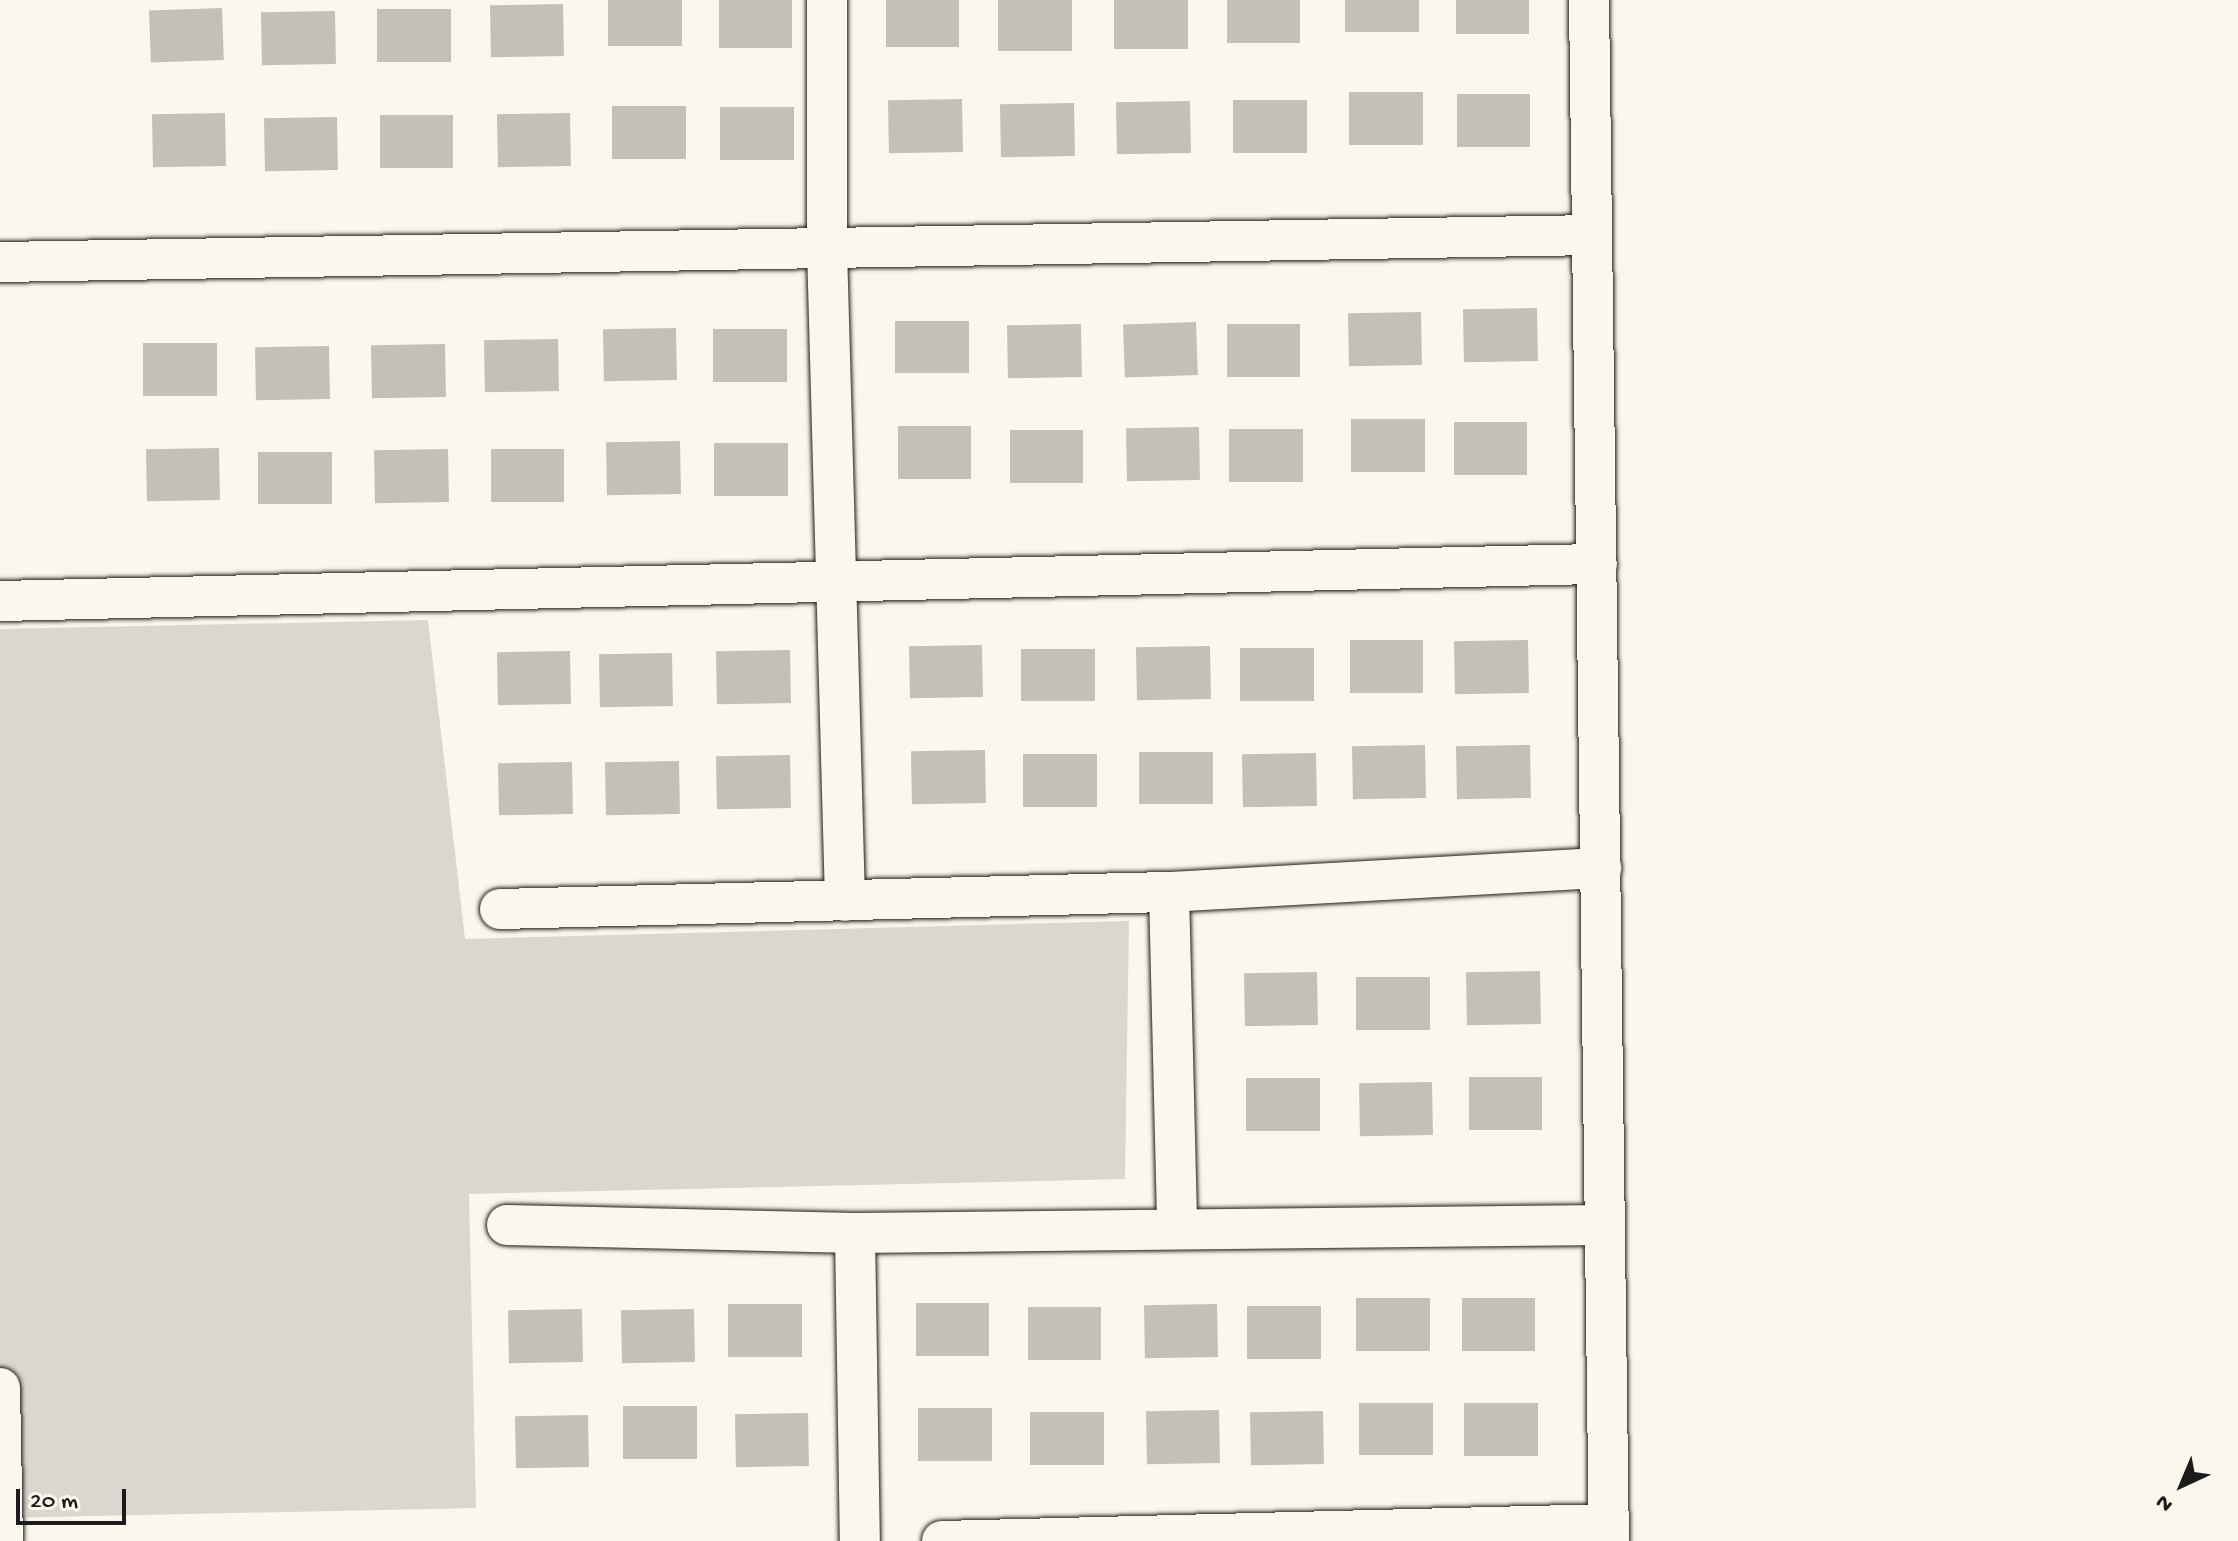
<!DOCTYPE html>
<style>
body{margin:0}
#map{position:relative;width:2238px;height:1541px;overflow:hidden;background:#fbf7ec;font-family:"Gochi Hand",sans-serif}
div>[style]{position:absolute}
.green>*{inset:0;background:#dad7ce}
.building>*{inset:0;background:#c3c0b8;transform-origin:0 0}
.roads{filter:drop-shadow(0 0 2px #1c1c1c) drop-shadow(0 0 2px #1c1c1c)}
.minor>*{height:40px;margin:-20px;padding:0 20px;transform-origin:20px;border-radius:20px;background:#fbf7ec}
span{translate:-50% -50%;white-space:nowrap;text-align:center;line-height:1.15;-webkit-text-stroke:8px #fbf7ec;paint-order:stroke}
.north{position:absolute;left:2142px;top:1445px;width:80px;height:80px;-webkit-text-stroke:6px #fbf7ec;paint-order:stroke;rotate:224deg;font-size:22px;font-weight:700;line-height:32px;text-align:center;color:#1c1c1c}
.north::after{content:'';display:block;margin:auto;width:28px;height:36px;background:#1c1c1c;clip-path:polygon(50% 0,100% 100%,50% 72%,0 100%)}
.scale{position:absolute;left:16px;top:1489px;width:110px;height:36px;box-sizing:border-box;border:4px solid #1c1c1c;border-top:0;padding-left:10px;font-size:24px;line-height:28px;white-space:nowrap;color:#1c1c1c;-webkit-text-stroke:6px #fbf7ec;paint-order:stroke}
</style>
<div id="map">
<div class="green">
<div style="clip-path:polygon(428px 620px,465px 939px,1129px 921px,1125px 1179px,469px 1194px,476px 1508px,0 1518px,0 629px)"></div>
</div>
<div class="building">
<div style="left:608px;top:0;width:74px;height:46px"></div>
<div style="left:719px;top:0;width:73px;height:48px"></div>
<div style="left:886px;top:0;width:73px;height:47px"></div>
<div style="left:998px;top:0;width:74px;height:51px"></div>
<div style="left:1114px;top:0;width:74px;height:49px"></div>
<div style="left:1227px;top:0;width:73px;height:43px"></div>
<div style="left:1345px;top:0;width:74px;height:32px"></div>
<div style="left:1456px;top:0;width:73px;height:34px"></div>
<div style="left:563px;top:4px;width:52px;height:73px;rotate:89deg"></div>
<div style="left:222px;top:8px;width:52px;height:73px;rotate:88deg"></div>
<div style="left:451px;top:9px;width:53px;height:74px;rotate:90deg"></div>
<div style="left:335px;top:11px;width:53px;height:74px;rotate:89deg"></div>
<div style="left:1423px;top:92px;width:53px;height:74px;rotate:90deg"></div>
<div style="left:1457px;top:94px;width:73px;height:53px"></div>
<div style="left:962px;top:99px;width:53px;height:74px;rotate:89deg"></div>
<div style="left:1233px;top:100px;width:74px;height:53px"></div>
<div style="left:1190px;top:101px;width:52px;height:74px;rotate:89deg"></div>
<div style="left:1074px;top:103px;width:53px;height:74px;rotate:89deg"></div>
<div style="left:686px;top:106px;width:53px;height:74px;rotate:90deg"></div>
<div style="left:794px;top:107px;width:53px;height:74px;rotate:90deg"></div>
<div style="left:225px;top:113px;width:53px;height:73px;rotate:89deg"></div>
<div style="left:570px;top:113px;width:53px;height:73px;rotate:89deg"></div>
<div style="left:380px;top:115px;width:73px;height:53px"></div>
<div style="left:337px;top:117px;width:53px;height:73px;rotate:89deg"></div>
<div style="left:1537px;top:308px;width:53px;height:74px;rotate:89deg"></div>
<div style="left:1421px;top:312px;width:53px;height:73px;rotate:89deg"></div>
<div style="left:895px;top:321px;width:74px;height:52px"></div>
<div style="left:1196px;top:322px;width:53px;height:73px;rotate:88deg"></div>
<div style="left:1081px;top:324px;width:53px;height:74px;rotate:89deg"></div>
<div style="left:1227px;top:324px;width:73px;height:53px"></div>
<div style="left:676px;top:328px;width:52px;height:73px;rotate:89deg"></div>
<div style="left:787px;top:329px;width:53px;height:74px;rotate:90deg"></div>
<div style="left:558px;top:339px;width:52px;height:74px;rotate:89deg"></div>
<div style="left:143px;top:343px;width:74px;height:53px"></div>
<div style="left:445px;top:344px;width:53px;height:74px;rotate:89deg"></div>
<div style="left:329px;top:346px;width:53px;height:74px;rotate:89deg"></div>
<div style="left:1425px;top:419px;width:53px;height:74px;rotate:90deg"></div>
<div style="left:1454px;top:422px;width:73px;height:53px"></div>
<div style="left:898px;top:426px;width:73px;height:53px"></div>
<div style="left:1199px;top:427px;width:53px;height:73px;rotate:89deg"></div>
<div style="left:1303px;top:429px;width:53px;height:74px;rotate:90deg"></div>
<div style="left:1010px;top:430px;width:73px;height:53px"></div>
<div style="left:680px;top:441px;width:53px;height:74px;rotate:89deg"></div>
<div style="left:714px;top:443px;width:74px;height:53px"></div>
<div style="left:219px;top:448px;width:52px;height:73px;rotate:89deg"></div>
<div style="left:448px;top:449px;width:53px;height:74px;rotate:89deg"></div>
<div style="left:491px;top:449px;width:73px;height:53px"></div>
<div style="left:332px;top:452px;width:52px;height:74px;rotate:90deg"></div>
<div style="left:1350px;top:640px;width:73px;height:53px"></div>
<div style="left:1528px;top:640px;width:53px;height:74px;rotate:89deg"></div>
<div style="left:982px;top:645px;width:52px;height:73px;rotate:89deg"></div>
<div style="left:1210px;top:646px;width:53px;height:74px;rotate:89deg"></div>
<div style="left:1314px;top:648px;width:53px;height:74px;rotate:90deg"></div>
<div style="left:1095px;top:649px;width:52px;height:74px;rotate:90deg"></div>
<div style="left:790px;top:650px;width:53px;height:74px;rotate:89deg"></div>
<div style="left:570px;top:651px;width:53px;height:73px;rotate:89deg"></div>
<div style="left:672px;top:653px;width:53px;height:73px;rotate:89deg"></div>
<div style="left:1425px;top:745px;width:53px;height:73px;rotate:89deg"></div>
<div style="left:1530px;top:745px;width:53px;height:74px;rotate:89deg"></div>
<div style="left:985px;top:750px;width:53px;height:74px;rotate:89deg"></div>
<div style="left:1213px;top:752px;width:52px;height:74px;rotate:90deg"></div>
<div style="left:1316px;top:753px;width:53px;height:74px;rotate:89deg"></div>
<div style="left:1097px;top:754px;width:53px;height:74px;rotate:90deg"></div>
<div style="left:790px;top:755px;width:53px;height:74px;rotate:89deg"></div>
<div style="left:679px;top:761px;width:53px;height:74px;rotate:89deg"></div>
<div style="left:572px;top:762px;width:52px;height:74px;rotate:89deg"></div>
<div style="left:1540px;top:971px;width:53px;height:74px;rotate:89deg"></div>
<div style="left:1317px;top:972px;width:53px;height:73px;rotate:89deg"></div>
<div style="left:1356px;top:977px;width:74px;height:53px"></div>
<div style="left:1469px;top:1077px;width:73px;height:53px"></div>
<div style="left:1246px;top:1078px;width:74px;height:53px"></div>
<div style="left:1432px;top:1082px;width:53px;height:73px;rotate:89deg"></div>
<div style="left:1356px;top:1298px;width:74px;height:53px"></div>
<div style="left:1462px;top:1298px;width:73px;height:53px"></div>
<div style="left:916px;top:1303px;width:73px;height:53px"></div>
<div style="left:728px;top:1304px;width:74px;height:53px"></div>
<div style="left:1217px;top:1304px;width:53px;height:73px;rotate:89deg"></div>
<div style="left:1247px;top:1306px;width:74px;height:53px"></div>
<div style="left:1028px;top:1307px;width:73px;height:53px"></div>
<div style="left:582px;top:1309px;width:53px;height:74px;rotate:89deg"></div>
<div style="left:694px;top:1309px;width:53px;height:73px;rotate:89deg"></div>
<div style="left:1433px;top:1403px;width:52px;height:74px;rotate:90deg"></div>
<div style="left:1538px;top:1403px;width:53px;height:74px;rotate:90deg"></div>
<div style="left:623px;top:1406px;width:74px;height:53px"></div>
<div style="left:992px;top:1408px;width:53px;height:74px;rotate:90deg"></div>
<div style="left:1219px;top:1410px;width:53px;height:73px;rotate:89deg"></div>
<div style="left:1323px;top:1411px;width:53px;height:73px;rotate:89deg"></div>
<div style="left:1104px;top:1412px;width:53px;height:74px;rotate:90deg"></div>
<div style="left:808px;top:1413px;width:53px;height:73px;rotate:89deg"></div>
<div style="left:588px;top:1415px;width:52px;height:73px;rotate:89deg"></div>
</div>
<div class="roads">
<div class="minor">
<div style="left:827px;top:0;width:248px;rotate:90deg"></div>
<div style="left:827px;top:248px;width:653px;rotate:88.42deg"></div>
<div style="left:1589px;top:0;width:1541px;rotate:89.26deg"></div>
<div style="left:0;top:262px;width:1592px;rotate:-0.97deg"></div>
<div style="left:0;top:601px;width:1597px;rotate:-1.33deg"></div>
<div style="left:1169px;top:892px;width:337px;rotate:88.6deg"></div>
<div style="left:500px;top:909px;width:669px;rotate:-1.46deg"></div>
<div style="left:1169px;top:892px;width:433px;rotate:-3.2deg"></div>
<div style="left:507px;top:1225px;width:348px;rotate:1.3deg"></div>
<div style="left:855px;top:1233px;width:750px;rotate:-0.61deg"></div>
<div style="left:855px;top:1233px;width:308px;rotate:89.1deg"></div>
<div style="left:0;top:1388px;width:153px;rotate:88.9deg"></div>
<div style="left:942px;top:1541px;width:667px;rotate:-1.46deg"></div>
</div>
</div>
<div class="north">N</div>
<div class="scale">20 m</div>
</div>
